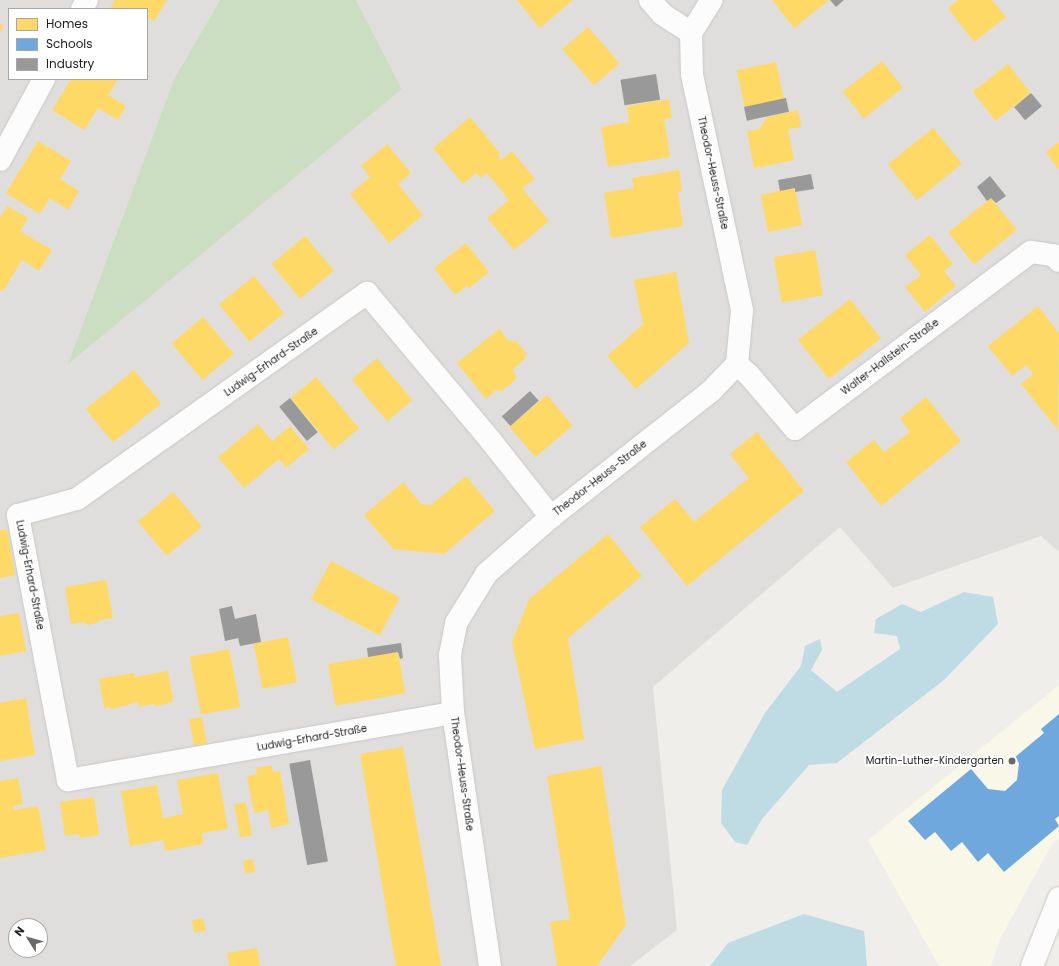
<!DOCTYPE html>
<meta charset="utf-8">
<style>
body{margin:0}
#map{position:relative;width:1059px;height:966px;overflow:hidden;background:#f0eeeb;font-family:Poppins,sans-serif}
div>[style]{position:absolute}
.residential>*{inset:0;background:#dfdedc}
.education>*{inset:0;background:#f8f7e8}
.forest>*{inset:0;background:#cbdec1}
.water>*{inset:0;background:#bfdbe3}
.homes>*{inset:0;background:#ffd966;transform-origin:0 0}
.schools>*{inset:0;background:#6fa8dc}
.industry>*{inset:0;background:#999;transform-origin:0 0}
.roads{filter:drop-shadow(0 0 1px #c9c8c7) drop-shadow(0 0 1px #c9c8c7)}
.minor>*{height:22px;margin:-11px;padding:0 11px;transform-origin:11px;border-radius:11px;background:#fdfcfc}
.dots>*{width:11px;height:11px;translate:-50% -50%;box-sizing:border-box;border:2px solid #fff;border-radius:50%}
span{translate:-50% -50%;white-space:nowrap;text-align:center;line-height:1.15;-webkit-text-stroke:4px #fff;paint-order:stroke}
.street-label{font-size:10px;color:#222}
.poi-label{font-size:10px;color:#222}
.right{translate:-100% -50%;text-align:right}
.legend{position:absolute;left:8px;top:8px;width:140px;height:72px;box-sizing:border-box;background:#fff;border:1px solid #a7a7a7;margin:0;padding:5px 7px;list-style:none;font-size:12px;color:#222}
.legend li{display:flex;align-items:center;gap:8px;height:20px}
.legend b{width:20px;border:1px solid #a7a7a7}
.north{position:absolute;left:8px;top:918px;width:40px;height:40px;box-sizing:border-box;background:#fff;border:1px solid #a7a7a7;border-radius:50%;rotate:307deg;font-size:11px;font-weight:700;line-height:16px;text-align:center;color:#222}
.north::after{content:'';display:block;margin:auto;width:14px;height:18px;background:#6a6968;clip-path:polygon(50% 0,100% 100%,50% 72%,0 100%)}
</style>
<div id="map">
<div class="residential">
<div style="clip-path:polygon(evenodd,0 0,220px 0,175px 77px,402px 89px,356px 0,1059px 0,1059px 552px,1041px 536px,893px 588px,840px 527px,653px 687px,677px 930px,630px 966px,0 966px,0 0,9px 9px,147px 9px,147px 79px,9px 79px,9px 9px,0 0,16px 926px,40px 926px,40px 950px,16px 950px,16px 926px)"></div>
</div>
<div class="education">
<div style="clip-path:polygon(1059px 685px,1059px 838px,1052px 844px,1000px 939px,991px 966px,939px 966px,868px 840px)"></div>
</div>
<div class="forest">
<div style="clip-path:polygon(220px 0,356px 0,402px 89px,68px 364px,175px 77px)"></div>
</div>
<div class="water">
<div style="clip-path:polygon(964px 592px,993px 597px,998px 624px,944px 680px,837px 763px,809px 765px,762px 819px,747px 845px,735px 842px,721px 823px,722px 790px,765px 713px,801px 666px,805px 646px,820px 639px,822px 650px,811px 670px,837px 692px,900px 649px,897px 636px,874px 633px,876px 619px,902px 604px,921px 612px)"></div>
<div style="clip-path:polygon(804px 914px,864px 931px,867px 966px,710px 966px,728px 943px)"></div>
</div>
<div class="homes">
<div style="clip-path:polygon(115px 0,167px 0,154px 21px,147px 17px,147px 9px,110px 9px)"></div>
<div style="clip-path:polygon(517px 0,573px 0,540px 28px)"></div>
<div style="clip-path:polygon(772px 0,829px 0,794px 28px)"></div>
<div style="clip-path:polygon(958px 0,992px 0,1006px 17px,974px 42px,948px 8px)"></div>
<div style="clip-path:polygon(0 24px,4px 25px,0 32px)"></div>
<div style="left:588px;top:27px;width:48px;height:34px;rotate:49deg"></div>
<div style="left:882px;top:61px;width:34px;height:50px;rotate:52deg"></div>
<div style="left:776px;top:62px;width:38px;height:40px;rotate:78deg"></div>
<div style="left:1008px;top:64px;width:37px;height:45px;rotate:52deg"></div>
<div style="clip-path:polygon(71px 79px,118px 79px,108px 95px,126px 106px,118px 120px,98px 108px,84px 130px,52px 110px)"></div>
<div style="clip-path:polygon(669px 99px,672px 118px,664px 119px,670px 157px,608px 167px,601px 127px,629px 122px,627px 106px)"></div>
<div style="clip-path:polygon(798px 110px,801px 127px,788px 129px,794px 160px,754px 168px,747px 131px,759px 129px,767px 117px)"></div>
<div style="clip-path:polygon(470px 117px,500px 153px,498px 155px,501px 160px,512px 151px,535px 179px,522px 188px,549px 221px,514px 250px,487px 218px,509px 200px,487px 173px,481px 178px,476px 173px,463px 184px,433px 148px)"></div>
<div style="left:933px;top:128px;width:46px;height:58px;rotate:51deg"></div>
<div style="clip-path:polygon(38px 141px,71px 161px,60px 179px,79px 191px,68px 210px,50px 198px,40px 214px,6px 193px)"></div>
<div style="clip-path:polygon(1059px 142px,1059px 170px,1046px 152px)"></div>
<div style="clip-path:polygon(387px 144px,411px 173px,398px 184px,423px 215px,389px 243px,350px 194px,370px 177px,361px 166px)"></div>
<div style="clip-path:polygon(679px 170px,682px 191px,678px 192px,683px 226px,611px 238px,604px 193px,634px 188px,632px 178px)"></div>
<div style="left:795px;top:188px;width:38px;height:35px;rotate:79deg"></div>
<div style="left:991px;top:198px;width:41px;height:55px;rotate:51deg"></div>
<div style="clip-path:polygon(7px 206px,28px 218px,20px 231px,52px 250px,39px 271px,22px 260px,3px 291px,0 290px,0 218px)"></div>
<div style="clip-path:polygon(930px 235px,953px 264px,944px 271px,956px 286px,925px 312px,905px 287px,921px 275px,905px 255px)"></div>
<div style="left:305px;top:236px;width:45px;height:44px;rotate:50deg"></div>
<div style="clip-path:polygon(466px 243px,489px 272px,469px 288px,467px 286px,455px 295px,434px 268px)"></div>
<div style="left:815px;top:250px;width:46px;height:42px;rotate:80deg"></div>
<div style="clip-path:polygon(676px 272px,689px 343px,636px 389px,607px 356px,643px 324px,634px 280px)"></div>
<div style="left:254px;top:276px;width:48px;height:45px;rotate:51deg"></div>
<div style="left:850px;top:299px;width:50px;height:66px;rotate:52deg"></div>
<div style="clip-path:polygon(1038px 306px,1059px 333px,1058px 430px,1021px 384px,1033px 374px,1026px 365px,1012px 376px,988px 346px)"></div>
<div style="left:203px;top:317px;width:48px;height:41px;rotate:50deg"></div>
<div style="clip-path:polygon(499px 329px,509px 341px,516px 341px,527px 354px,524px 360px,512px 370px,516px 375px,515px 380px,502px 391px,496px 390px,486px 399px,457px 363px)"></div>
<div style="left:377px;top:358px;width:55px;height:33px;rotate:50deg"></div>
<div style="left:134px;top:370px;width:43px;height:62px;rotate:51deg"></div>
<div style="left:316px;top:377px;width:67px;height:33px;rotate:50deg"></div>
<div style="left:547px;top:395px;width:40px;height:49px;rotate:50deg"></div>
<div style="clip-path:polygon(926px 397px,961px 441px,881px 506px,846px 462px,874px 440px,884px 452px,910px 432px,900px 418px)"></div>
<div style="clip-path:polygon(258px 424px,272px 441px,290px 426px,309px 449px,286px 468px,279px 459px,244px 488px,218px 457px)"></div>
<div style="clip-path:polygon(757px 432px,804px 491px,687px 586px,640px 527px,675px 499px,694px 522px,741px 484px,749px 478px,730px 454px)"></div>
<div style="clip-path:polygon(466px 476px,495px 511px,444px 554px,393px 549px,364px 515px,403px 482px,421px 504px,431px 505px)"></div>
<div style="left:173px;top:492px;width:45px;height:46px;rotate:50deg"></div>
<div style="clip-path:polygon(7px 529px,15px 575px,0 578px,0 530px)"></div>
<div style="clip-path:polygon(608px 534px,642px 576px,568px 638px,584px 739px,535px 749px,512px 642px,529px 599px)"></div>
<div style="left:331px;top:561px;width:78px;height:43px;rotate:28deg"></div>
<div style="clip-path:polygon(106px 580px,113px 618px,100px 620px,96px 623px,89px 625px,84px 622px,71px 624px,65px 587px)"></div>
<div style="clip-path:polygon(19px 613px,26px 651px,0 656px,0 616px)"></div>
<div style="left:288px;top:637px;width:46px;height:35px;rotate:79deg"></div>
<div style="left:229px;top:649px;width:59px;height:40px;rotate:79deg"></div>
<div style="left:398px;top:652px;width:42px;height:71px;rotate:80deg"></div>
<div style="clip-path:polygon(168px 671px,173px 701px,166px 704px,155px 706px,153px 704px,139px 707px,138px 702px,112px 709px,109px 707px,104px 708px,99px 679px,134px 673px,134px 677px)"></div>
<div style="clip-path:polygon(26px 698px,35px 755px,0 761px,0 703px)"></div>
<div style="left:202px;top:717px;width:27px;height:13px;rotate:80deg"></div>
<div style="clip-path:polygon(403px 747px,426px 878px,441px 966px,396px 966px,391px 938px,360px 754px)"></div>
<div style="clip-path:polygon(272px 765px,273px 772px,280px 771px,289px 824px,271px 828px,268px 810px,254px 813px,247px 776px,257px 774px,256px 768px)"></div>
<div style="clip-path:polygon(601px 766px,626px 925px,597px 966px,557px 966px,550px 922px,570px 919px,547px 776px)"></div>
<div style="clip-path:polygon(218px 773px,228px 829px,202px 833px,203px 844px,165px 851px,163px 840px,130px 846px,121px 791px,157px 785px,163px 818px,183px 814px,177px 780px)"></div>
<div style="clip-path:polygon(18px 778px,23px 804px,13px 806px,14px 810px,38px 806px,46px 850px,0 858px,0 781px)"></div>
<div style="clip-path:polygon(94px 797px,99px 835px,80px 838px,79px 834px,65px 836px,60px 802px)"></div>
<div style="left:246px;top:802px;width:34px;height:12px;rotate:80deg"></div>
<div style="left:253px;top:859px;width:13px;height:10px;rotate:81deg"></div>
<div style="clip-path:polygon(203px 918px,206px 930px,194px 933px,192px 920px)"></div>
<div style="clip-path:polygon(257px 948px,260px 966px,229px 966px,227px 953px)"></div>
</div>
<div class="schools">
<div style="clip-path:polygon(1059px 714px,1059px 816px,1055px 819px,1059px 826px,1004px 872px,988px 853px,978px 862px,962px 842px,951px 851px,935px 832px,925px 840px,908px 821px,971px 769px,988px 789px,1005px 791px,1017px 780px,1019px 763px,1014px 758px,1044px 733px,1041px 729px)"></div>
</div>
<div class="industry">
<div style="clip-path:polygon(830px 0,844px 0,836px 7px)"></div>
<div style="left:656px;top:74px;width:26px;height:36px;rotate:81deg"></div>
<div style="left:1031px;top:93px;width:17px;height:22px;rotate:50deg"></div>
<div style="left:786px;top:98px;width:14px;height:43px;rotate:78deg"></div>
<div style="clip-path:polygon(811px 174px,814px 189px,795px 192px,795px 188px,780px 191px,778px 180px)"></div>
<div style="clip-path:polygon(990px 176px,1006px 196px,996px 203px,991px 198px,987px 201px,977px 187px)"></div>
<div style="left:530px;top:391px;width:13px;height:38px;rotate:48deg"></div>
<div style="left:290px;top:398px;width:44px;height:14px;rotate:51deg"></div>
<div style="clip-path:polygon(232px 606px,235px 619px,256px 614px,261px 642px,240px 646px,238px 638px,225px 641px,219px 609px)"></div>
<div style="clip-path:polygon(401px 643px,403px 658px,400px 659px,398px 652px,368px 657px,367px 648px)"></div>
<div style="left:310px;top:760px;width:103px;height:21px;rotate:80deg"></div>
</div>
<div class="roads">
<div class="minor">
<div style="left:650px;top:0;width:18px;rotate:49deg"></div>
<div style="left:662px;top:14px;width:35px;rotate:33deg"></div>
<div style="left:82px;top:9px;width:10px;rotate:-61deg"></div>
<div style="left:0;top:160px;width:92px;rotate:-61.5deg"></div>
<div style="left:737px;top:364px;width:16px;rotate:43deg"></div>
<div style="left:749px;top:375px;width:71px;rotate:49.6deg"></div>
<div style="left:795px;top:429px;width:295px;rotate:-36.9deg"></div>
<div style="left:1031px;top:252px;width:22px;rotate:8deg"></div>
<div style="left:1053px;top:255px;width:8px;rotate:45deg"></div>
<div style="left:453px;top:713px;width:391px;rotate:170.1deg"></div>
<div style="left:68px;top:780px;width:270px;rotate:-100.7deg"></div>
<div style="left:18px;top:515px;width:61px;rotate:-15.2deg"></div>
<div style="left:77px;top:499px;width:356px;rotate:-35.4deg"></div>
<div style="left:367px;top:293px;width:193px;rotate:50deg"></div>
<div style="left:491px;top:441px;width:97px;rotate:51.7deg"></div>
<div style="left:490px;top:966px;width:256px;rotate:-98.3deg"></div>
<div style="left:453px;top:713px;width:58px;rotate:-93deg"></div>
<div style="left:450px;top:655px;width:33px;rotate:-79deg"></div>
<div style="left:456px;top:623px;width:59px;rotate:-58.2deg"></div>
<div style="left:487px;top:573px;width:85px;rotate:-41.2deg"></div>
<div style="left:551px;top:517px;width:204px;rotate:-38.2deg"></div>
<div style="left:711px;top:391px;width:37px;rotate:-46deg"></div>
<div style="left:737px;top:364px;width:54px;rotate:-84.7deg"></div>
<div style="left:742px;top:310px;width:241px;rotate:-102deg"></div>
<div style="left:692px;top:74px;width:41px;rotate:-91.4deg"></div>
<div style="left:691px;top:33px;width:39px;rotate:-58deg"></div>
<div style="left:1032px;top:966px;width:73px;rotate:-68.3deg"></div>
</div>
</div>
<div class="dots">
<div style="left:1012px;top:761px;background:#6a6968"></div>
</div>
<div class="street-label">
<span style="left:713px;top:173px;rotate:78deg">Theodor-Heuss-Straße</span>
<span style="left:890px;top:357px;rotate:-37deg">Walter-Hallstein-Straße</span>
<span style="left:271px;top:362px;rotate:-35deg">Ludwig-Erhard-Straße</span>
<span style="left:600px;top:478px;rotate:-38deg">Theodor-Heuss-Straße</span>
<span style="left:30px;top:575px;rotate:79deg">Ludwig-Erhard-Straße</span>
<span style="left:312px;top:738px;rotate:-10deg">Ludwig-Erhard-Straße</span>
<span style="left:462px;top:774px;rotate:82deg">Theodor-Heuss-Straße</span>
</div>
<div class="poi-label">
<span class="right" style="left:1004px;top:761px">Martin-Luther-Kindergarten</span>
</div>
<ul class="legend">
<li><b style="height:11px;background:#ffd966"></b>Homes</li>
<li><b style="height:11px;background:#6fa8dc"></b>Schools</li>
<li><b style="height:11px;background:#999"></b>Industry</li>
</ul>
<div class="north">N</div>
</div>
